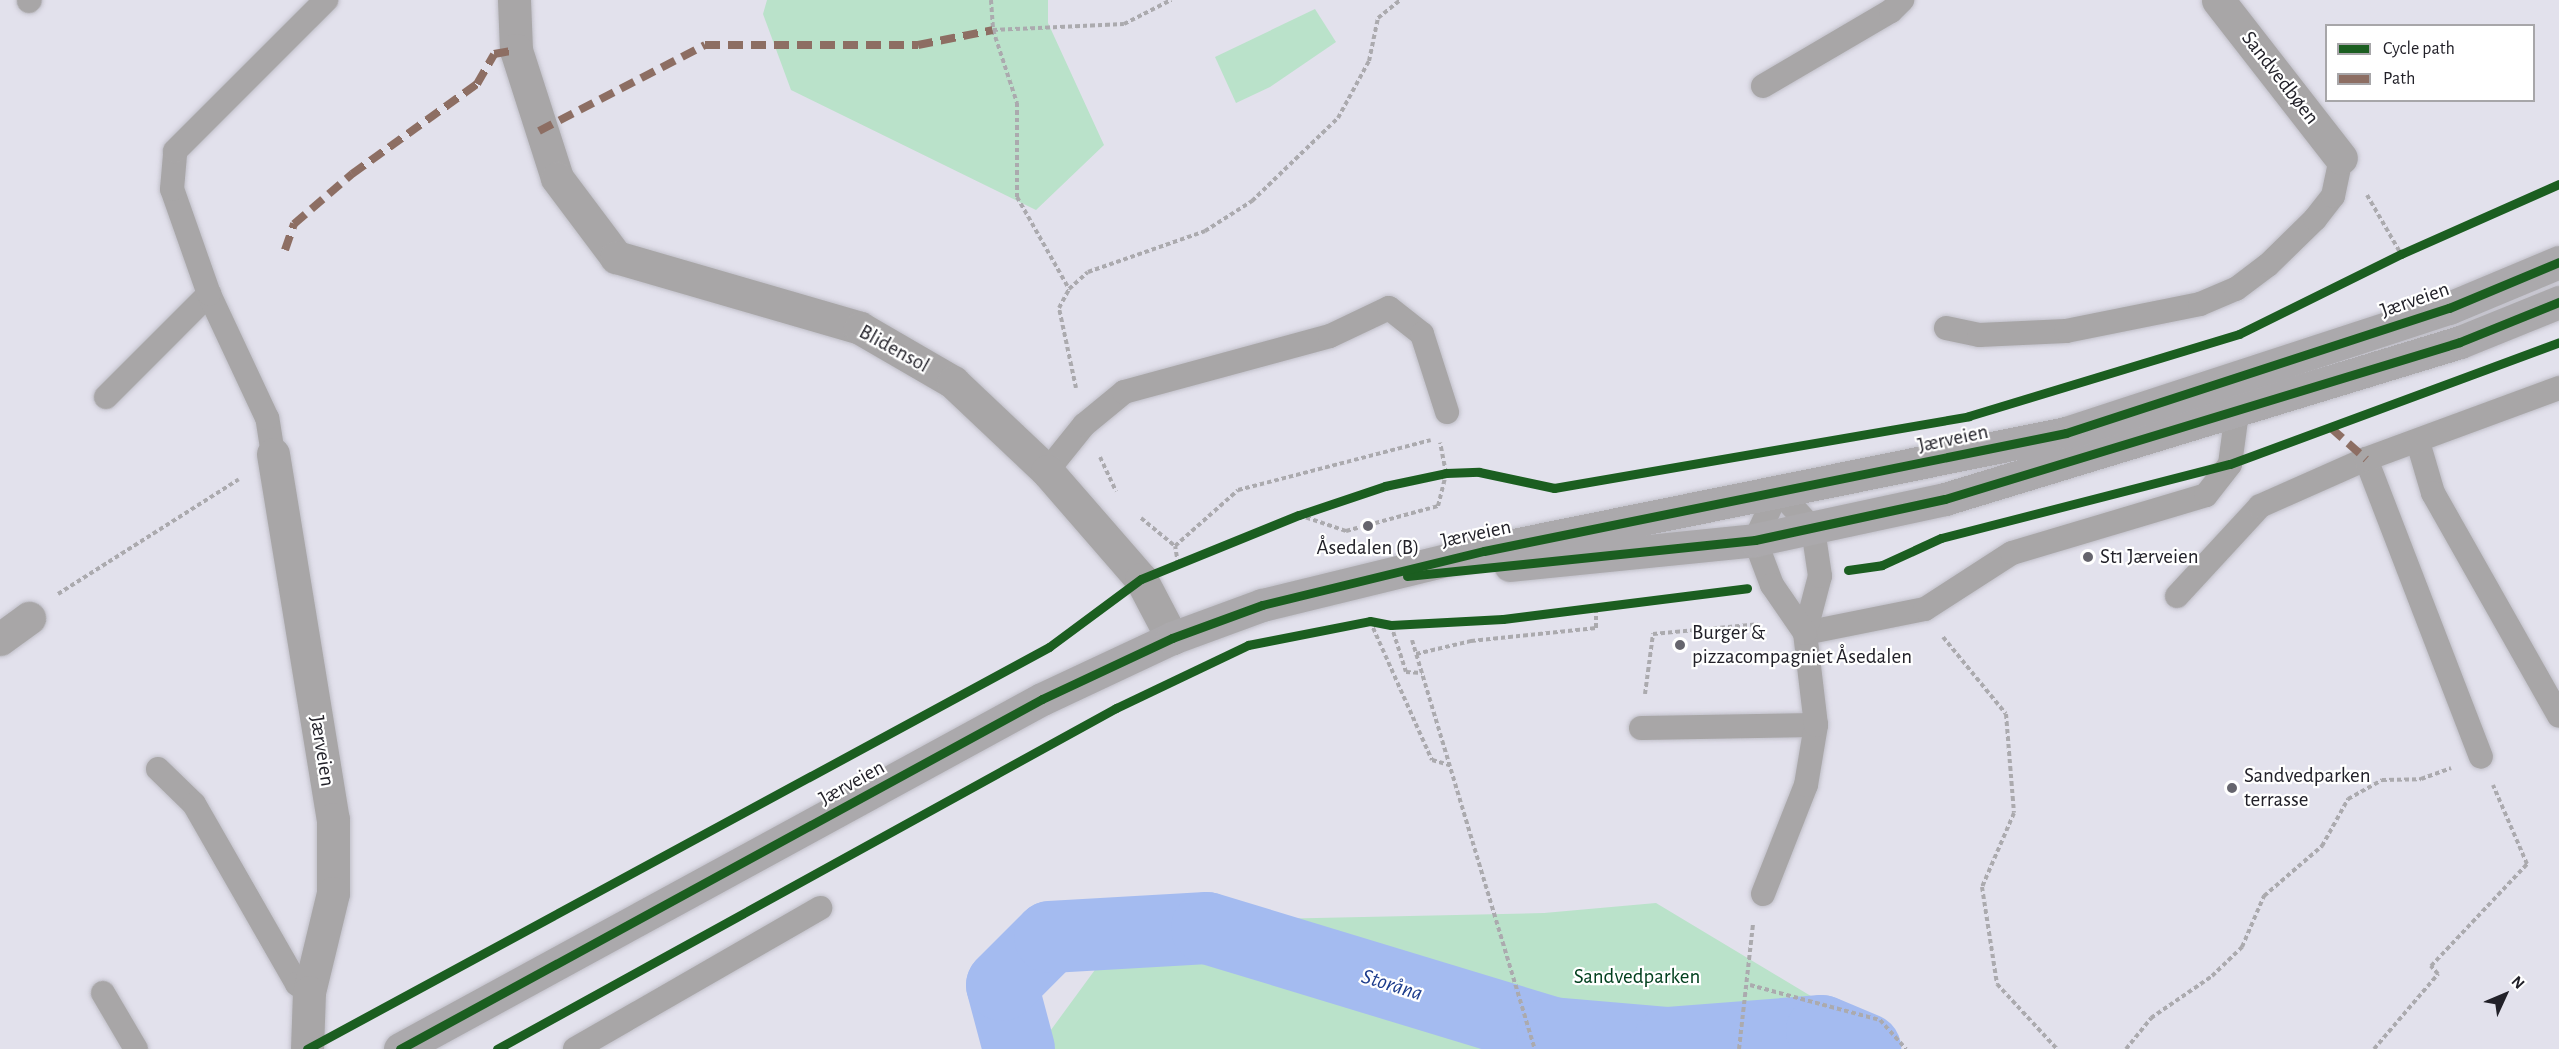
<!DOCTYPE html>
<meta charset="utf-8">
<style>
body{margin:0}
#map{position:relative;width:2559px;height:1049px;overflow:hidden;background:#e2e1ec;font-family:"Alegreya Sans",sans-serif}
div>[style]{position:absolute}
.green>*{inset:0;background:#bae2ca}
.river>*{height:72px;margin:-36px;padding:0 36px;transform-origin:36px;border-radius:36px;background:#a4bbf0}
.path>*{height:4px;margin-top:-2px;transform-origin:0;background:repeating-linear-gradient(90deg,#abaaae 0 4.5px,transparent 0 7.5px)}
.roads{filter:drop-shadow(0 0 2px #c0bfc8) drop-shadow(0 0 2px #c0bfc8)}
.service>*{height:24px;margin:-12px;padding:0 12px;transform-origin:12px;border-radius:12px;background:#a8a6a7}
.minor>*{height:33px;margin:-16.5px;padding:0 16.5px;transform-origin:16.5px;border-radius:16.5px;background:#a8a6a7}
.primary>*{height:33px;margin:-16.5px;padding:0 16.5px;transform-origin:16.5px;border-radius:16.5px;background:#aba9ac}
.quiet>*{height:8px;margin-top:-4px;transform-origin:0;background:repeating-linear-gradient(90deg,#8d6e63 0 15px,transparent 0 23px)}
.cycleway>*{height:9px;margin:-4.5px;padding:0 4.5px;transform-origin:4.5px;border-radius:4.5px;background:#1b5e20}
.dots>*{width:16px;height:16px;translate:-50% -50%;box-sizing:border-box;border:3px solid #fff;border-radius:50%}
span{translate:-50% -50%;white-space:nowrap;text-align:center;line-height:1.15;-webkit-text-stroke:4.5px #fff;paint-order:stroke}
.street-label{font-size:21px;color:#222129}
.poi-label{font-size:21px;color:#222129}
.left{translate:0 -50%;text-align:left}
.park-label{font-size:21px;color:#02401e}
.water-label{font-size:22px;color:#1b3b8b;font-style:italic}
.legend{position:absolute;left:2325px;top:24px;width:210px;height:78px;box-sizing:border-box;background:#fff;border:2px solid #a7a6a9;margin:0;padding:8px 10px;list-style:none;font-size:18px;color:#222129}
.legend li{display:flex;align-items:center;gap:12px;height:30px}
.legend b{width:30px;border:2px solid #a7a6a9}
.north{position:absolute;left:2475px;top:965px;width:60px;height:60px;-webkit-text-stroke:4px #fff;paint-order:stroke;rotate:46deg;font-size:16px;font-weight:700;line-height:24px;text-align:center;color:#222129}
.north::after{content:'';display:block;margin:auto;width:21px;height:27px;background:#222129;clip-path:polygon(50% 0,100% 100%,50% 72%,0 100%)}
</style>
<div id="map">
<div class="green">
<div style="clip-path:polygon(767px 0,1048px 0,1048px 23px,1104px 145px,1036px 210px,791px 90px,763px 14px)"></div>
<div style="clip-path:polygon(1315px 9px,1336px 42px,1270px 87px,1236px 103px,1215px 57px)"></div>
<div style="clip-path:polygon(1656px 903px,1899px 1049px,1037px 1049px,1130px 922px,1544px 913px)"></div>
</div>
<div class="river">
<div style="left:1019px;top:1049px;width:66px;rotate:-104.9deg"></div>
<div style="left:1002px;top:985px;width:68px;rotate:-45deg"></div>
<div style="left:1050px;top:937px;width:157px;rotate:-3.3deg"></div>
<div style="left:1207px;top:928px;width:361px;rotate:16.9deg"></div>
<div style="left:1552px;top:1033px;width:117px;rotate:4.9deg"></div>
<div style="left:1669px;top:1043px;width:153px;rotate:-4.5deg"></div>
<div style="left:1822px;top:1031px;width:47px;rotate:22.7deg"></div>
</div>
<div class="path">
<div style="left:991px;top:0;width:30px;rotate:86deg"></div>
<div style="left:993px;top:30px;width:77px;rotate:71.8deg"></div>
<div style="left:1017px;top:103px;width:94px;rotate:90deg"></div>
<div style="left:1017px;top:197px;width:106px;rotate:60.5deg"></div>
<div style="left:993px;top:30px;width:131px;rotate:-2.6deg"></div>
<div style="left:1124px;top:24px;width:53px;rotate:-27.1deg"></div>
<div style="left:2367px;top:195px;width:68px;rotate:60deg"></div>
<div style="left:1076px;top:388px;width:82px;rotate:-102deg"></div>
<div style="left:1059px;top:308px;width:21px;rotate:-62deg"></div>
<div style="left:1069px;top:289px;width:25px;rotate:-42deg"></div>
<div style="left:1088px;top:272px;width:124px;rotate:-19.3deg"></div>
<div style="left:1205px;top:231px;width:56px;rotate:-32.6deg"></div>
<div style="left:1252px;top:201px;width:120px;rotate:-44deg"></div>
<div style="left:1338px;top:118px;width:65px;rotate:-61.5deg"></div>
<div style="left:1369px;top:61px;width:44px;rotate:-78.2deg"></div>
<div style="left:1378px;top:18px;width:28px;rotate:-39deg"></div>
<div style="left:1100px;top:457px;width:38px;rotate:65deg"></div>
<div style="left:1299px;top:515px;width:50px;rotate:18.8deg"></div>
<div style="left:1346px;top:531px;width:95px;rotate:-15.2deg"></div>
<div style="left:1438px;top:506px;width:34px;rotate:-76deg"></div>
<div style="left:1446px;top:473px;width:31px;rotate:-101deg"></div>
<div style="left:1141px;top:518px;width:44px;rotate:39.5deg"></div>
<div style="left:1178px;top:564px;width:18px;rotate:-99deg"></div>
<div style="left:1175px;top:546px;width:84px;rotate:-41.6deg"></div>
<div style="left:1238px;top:490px;width:199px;rotate:-14.5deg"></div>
<div style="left:58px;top:594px;width:214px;rotate:-32.4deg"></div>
<div style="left:1370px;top:621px;width:152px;rotate:66deg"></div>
<div style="left:1432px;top:760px;width:18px;rotate:16deg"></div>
<div style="left:1391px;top:625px;width:49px;rotate:72.3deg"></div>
<div style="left:1406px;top:672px;width:16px;rotate:4deg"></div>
<div style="left:1943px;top:637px;width:99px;rotate:50.7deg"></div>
<div style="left:2006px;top:714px;width:99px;rotate:85.4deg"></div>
<div style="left:2014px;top:813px;width:81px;rotate:113.4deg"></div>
<div style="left:1982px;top:887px;width:98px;rotate:81.2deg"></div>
<div style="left:1997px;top:984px;width:88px;rotate:47.3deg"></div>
<div style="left:1412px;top:640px;width:427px;rotate:73.3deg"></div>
<div style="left:1416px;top:654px;width:57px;rotate:-13.3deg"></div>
<div style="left:1471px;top:641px;width:126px;rotate:-5.9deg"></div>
<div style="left:1596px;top:628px;width:18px;rotate:-90deg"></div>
<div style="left:1645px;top:694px;width:61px;rotate:-82.4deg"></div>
<div style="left:1653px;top:634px;width:105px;rotate:-5.4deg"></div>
<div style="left:1750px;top:985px;width:135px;rotate:15.1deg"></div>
<div style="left:1880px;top:1020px;width:39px;rotate:48deg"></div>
<div style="left:1739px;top:1049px;width:125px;rotate:-83.6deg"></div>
<div style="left:2126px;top:1049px;width:40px;rotate:-51deg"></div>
<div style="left:2151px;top:1018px;width:74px;rotate:-34.5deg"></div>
<div style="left:2212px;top:976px;width:42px;rotate:-44deg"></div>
<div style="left:2242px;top:947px;width:56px;rotate:-66.7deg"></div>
<div style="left:2264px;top:896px;width:77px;rotate:-40.8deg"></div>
<div style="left:2322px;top:846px;width:54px;rotate:-61deg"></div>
<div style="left:2348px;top:799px;width:39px;rotate:-29deg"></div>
<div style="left:2382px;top:780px;width:39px;rotate:-1deg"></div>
<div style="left:2421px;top:779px;width:32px;rotate:-20deg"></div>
<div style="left:2374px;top:1049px;width:99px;rotate:-49.5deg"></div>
<div style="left:2438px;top:974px;width:11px;rotate:-131deg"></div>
<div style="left:2431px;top:966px;width:140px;rotate:-46.7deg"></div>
<div style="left:2527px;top:864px;width:86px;rotate:-113.3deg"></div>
</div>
<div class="roads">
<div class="service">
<div style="left:29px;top:1px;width:1px;rotate:-45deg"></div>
<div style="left:1763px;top:86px;width:148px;rotate:-30.4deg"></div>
<div style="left:1891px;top:11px;width:16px;rotate:-45deg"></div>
<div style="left:1946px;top:328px;width:34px;rotate:12deg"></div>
<div style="left:1979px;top:335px;width:87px;rotate:-2.6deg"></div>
<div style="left:2066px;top:331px;width:137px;rotate:-11.4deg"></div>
<div style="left:2200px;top:304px;width:39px;rotate:-23deg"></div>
<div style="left:2236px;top:289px;width:40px;rotate:-37deg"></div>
<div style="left:2268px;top:265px;width:66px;rotate:-44.4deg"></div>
<div style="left:2315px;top:219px;width:29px;rotate:-52deg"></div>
<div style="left:2333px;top:196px;width:39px;rotate:-78deg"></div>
<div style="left:106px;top:397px;width:146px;rotate:-45deg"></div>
<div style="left:2418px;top:442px;width:53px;rotate:73.6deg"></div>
<div style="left:2433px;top:493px;width:256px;rotate:60.5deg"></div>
<div style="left:273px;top:454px;width:36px;rotate:-99deg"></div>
<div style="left:267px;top:418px;width:137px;rotate:-115.1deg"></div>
<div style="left:209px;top:294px;width:111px;rotate:-109.4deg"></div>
<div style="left:172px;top:189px;width:38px;rotate:-85deg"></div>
<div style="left:175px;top:151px;width:214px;rotate:-45deg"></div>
<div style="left:2366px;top:459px;width:319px;rotate:68.9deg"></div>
<div style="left:1047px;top:471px;width:59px;rotate:-51.2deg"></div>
<div style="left:1084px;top:425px;width:52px;rotate:-39.5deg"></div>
<div style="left:1124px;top:392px;width:213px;rotate:-15.2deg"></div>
<div style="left:1330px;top:336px;width:65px;rotate:-25.4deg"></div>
<div style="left:1389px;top:308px;width:42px;rotate:38.2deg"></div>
<div style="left:1422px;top:334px;width:82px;rotate:72.2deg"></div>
<div style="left:2177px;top:596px;width:122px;rotate:-47.3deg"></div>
<div style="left:2260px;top:506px;width:116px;rotate:-23.9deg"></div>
<div style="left:2366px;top:459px;width:206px;rotate:-20.2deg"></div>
<div style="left:1805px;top:633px;width:122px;rotate:-11.3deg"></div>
<div style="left:1925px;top:609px;width:103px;rotate:-32.8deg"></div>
<div style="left:2012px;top:553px;width:202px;rotate:-16.6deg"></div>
<div style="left:2206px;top:495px;width:39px;rotate:-52deg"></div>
<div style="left:2230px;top:464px;width:51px;rotate:-82.2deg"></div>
<div style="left:1641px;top:728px;width:175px;rotate:-1deg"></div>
<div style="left:158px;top:769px;width:50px;rotate:44.2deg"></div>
<div style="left:194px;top:804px;width:207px;rotate:60.2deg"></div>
<div style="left:297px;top:984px;width:14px;rotate:34deg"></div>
<div style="left:1763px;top:894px;width:117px;rotate:-68.5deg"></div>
<div style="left:1806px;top:785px;width:61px;rotate:-80.5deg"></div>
<div style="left:1816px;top:725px;width:93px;rotate:-96.8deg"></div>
<div style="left:1805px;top:633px;width:59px;rotate:-75.3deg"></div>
<div style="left:1820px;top:576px;width:48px;rotate:-98.5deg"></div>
<div style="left:1813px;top:529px;width:52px;rotate:-132.6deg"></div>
<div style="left:1778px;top:491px;width:54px;rotate:115.1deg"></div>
<div style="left:1755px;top:540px;width:48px;rotate:69.3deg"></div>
<div style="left:1772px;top:585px;width:58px;rotate:55.5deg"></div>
<div style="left:103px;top:993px;width:65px;rotate:59.5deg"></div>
<div style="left:575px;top:1049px;width:283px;rotate:-29.9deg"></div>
</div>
<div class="minor">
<div style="left:514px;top:0;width:50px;rotate:87.7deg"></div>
<div style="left:516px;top:50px;width:134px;rotate:72.2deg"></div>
<div style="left:557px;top:178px;width:99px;rotate:53.2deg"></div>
<div style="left:616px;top:257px;width:254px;rotate:16.2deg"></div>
<div style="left:860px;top:328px;width:108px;rotate:30.1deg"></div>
<div style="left:953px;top:382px;width:129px;rotate:43.4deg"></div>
<div style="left:1047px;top:471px;width:143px;rotate:49deg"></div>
<div style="left:1141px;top:579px;width:67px;rotate:62.3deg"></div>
<div style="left:2218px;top:0;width:200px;rotate:52.1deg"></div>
<div style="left:273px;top:454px;width:370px;rotate:80.7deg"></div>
<div style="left:333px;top:819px;width:74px;rotate:90deg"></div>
<div style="left:333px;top:893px;width:102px;rotate:103.6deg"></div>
<div style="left:309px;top:992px;width:57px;rotate:92deg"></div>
<div style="left:0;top:639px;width:36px;rotate:-36deg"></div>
</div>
<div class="primary">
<div style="left:1510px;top:565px;width:246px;rotate:-5.8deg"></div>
<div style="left:1755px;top:540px;width:194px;rotate:-12.2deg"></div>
<div style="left:1945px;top:499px;width:538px;rotate:-16.95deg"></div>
<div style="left:2460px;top:342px;width:107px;rotate:-22deg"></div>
<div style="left:400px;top:1049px;width:731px;rotate:-28.6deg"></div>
<div style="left:1042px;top:699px;width:144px;rotate:-25.1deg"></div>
<div style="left:1172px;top:638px;width:96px;rotate:-20.1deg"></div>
<div style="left:1262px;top:605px;width:228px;rotate:-13.7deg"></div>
<div style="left:1484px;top:551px;width:594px;rotate:-11.46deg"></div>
<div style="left:2066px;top:433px;width:403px;rotate:-18.1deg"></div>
<div style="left:2449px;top:308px;width:119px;rotate:-22.7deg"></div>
</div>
</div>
<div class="quiet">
<div style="left:539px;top:131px;width:187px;rotate:-27.4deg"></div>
<div style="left:705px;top:45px;width:213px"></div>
<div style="left:918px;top:45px;width:76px;rotate:-11.3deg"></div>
<div style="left:285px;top:250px;width:28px;rotate:-71deg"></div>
<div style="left:294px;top:224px;width:77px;rotate:-40.8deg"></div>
<div style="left:352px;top:174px;width:154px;rotate:-35.8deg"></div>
<div style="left:477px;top:84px;width:34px;rotate:-60deg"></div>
<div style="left:494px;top:54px;width:22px;rotate:-10deg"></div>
<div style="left:2331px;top:428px;width:47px;rotate:41.5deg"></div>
</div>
<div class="cycleway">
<div style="left:1848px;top:570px;width:34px;rotate:-8deg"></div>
<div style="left:1882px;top:565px;width:65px;rotate:-24.6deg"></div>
<div style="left:1941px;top:538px;width:298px;rotate:-14.4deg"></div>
<div style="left:2230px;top:464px;width:351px;rotate:-20.3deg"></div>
<div style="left:1407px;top:576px;width:350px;rotate:-5.9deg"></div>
<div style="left:1755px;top:540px;width:194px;rotate:-12.2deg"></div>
<div style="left:1945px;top:499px;width:538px;rotate:-16.95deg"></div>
<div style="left:2460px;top:342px;width:107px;rotate:-22deg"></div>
<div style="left:307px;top:1049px;width:844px;rotate:-28.45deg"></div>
<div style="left:1049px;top:647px;width:114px;rotate:-36.5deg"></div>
<div style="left:1141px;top:579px;width:170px;rotate:-22.1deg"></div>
<div style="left:1299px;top:515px;width:91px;rotate:-18.6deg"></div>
<div style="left:1385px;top:486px;width:62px;rotate:-12deg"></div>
<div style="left:1446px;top:473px;width:33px;rotate:-2deg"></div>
<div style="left:1479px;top:472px;width:77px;rotate:12deg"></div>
<div style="left:1554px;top:488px;width:421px;rotate:-9.8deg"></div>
<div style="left:1969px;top:416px;width:282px;rotate:-16.9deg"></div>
<div style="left:2239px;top:334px;width:181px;rotate:-26.3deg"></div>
<div style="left:2401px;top:254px;width:173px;rotate:-23.9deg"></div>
<div style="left:400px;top:1049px;width:731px;rotate:-28.6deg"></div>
<div style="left:1042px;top:699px;width:144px;rotate:-25.1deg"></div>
<div style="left:1172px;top:638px;width:96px;rotate:-20.1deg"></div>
<div style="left:1262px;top:605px;width:228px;rotate:-13.7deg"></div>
<div style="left:1484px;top:551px;width:594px;rotate:-11.46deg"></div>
<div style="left:2066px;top:433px;width:403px;rotate:-18.1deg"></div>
<div style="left:2449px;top:308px;width:119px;rotate:-22.7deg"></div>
<div style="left:497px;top:1049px;width:707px;rotate:-28.85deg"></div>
<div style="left:1116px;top:708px;width:146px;rotate:-25.5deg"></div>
<div style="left:1248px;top:645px;width:124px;rotate:-11.1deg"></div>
<div style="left:1370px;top:621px;width:21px;rotate:11deg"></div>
<div style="left:1391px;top:625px;width:112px;rotate:-3.1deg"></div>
<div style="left:1503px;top:619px;width:246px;rotate:-7.2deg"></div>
</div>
<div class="dots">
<div style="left:1368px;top:526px;background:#65646d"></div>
<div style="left:2088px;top:557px;background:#65646d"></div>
<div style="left:1680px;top:645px;background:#65646d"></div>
<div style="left:2232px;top:788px;background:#65646d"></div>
</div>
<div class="street-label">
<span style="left:2280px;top:78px;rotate:52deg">Sandvedbøen</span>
<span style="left:2415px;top:300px;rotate:-19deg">Jærveien</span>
<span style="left:894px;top:349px;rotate:29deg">Blidensol</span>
<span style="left:1953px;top:439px;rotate:-12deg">Jærveien</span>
<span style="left:1476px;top:534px;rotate:-12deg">Jærveien</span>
<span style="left:322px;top:751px;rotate:81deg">Jærveien</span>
<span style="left:852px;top:783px;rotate:-29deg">Jærveien</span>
</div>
<div class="poi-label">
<span style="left:1368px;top:548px">Åsedalen (B)</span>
<span class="left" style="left:2100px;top:557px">St1 Jærveien</span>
<span class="left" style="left:1692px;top:645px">Burger &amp;<br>pizzacompagniet Åsedalen</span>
<span class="left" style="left:2244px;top:788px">Sandvedparken<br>terrasse</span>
</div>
<div class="park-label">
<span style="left:1637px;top:977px">Sandvedparken</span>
</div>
<div class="water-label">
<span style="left:1392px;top:985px;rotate:17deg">Storåna</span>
</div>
<ul class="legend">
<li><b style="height:8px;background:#1b5e20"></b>Cycle path</li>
<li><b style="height:8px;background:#8d6e63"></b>Path</li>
</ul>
<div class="north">N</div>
</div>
